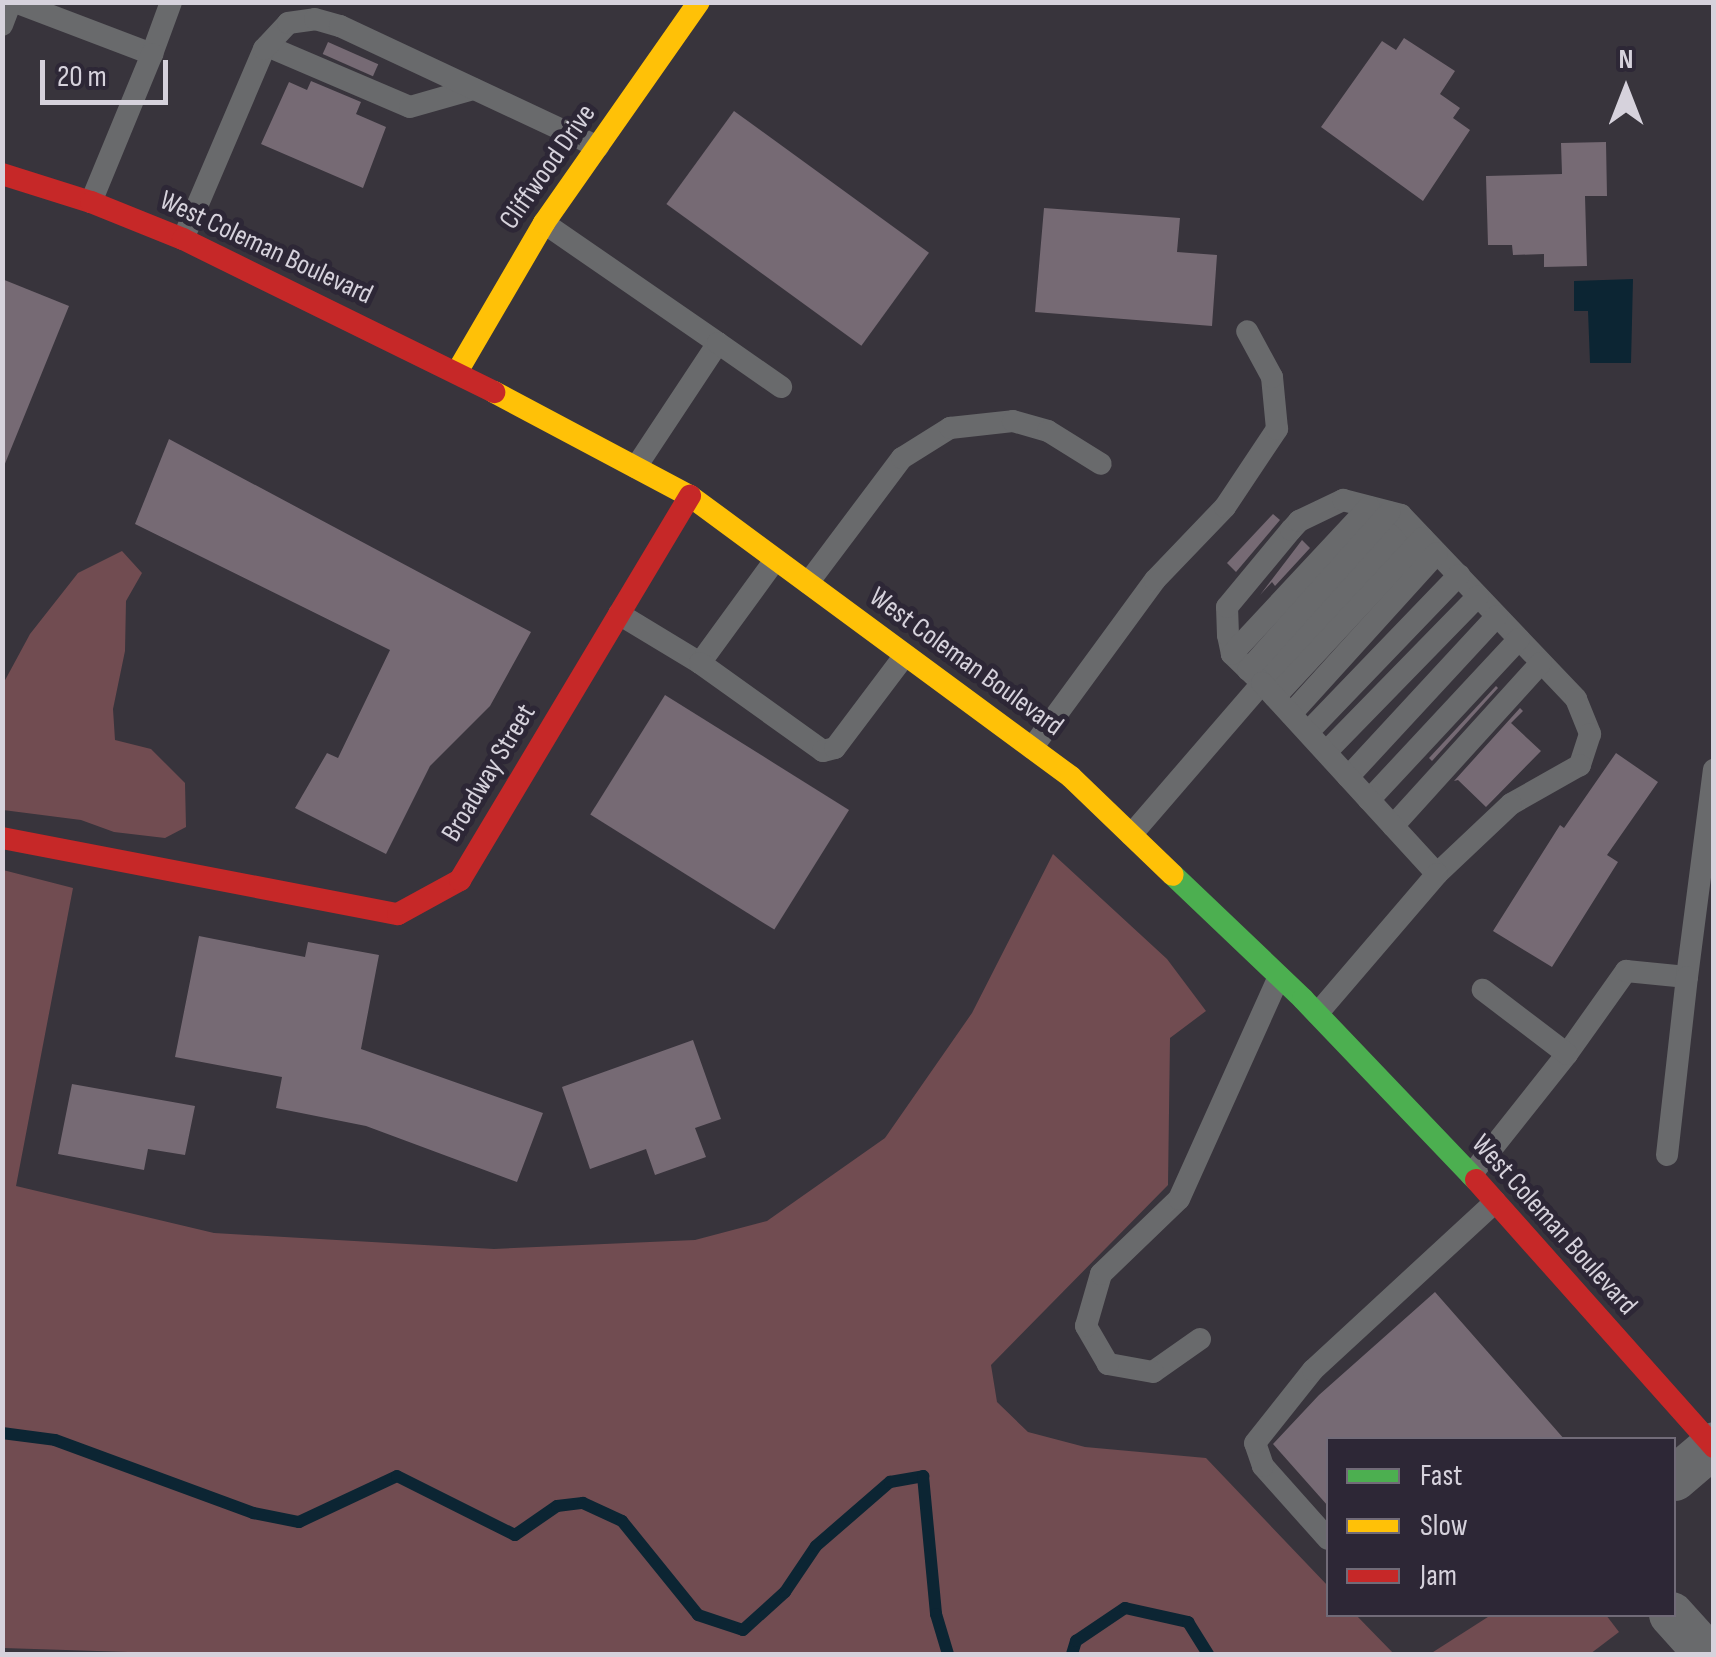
<!DOCTYPE html>
<style>
body{margin:0}
#map{position:relative;width:1716px;height:1657px;overflow:hidden;background:#38343c;font-family:"Sofia Sans Condensed",sans-serif}
div>[style]{position:absolute}
.green>*{inset:0;background:#714c51}
.water>*{inset:0;background:#0c2533}
.stream>*{height:12px;margin:-6px;padding:0 6px;transform-origin:6px;border-radius:6px;background:#0c2533}
.building>*{inset:0;background:#766a74;transform-origin:0 0}
.lane>*{height:22px;margin:-11px;padding:0 11px;transform-origin:11px;border-radius:11px;background:#696a6c}
.street>*{height:45px;margin:-22.5px;padding:0 22.5px;transform-origin:22.5px;border-radius:22.5px;background:#696a6c}
.fast>*{height:22px;margin:-11px;padding:0 11px;transform-origin:11px;border-radius:11px;background:#4caf50}
.slow>*{height:22px;margin:-11px;padding:0 11px;transform-origin:11px;border-radius:11px;background:#ffc107}
.jam>*{height:22px;margin:-11px;padding:0 11px;transform-origin:11px;border-radius:11px;background:#c62828}
span{translate:-50% -50%;white-space:nowrap;text-align:center;line-height:1.15;-webkit-text-stroke:10px #2d2736;paint-order:stroke}
.street-label{font-size:28px;color:#d6d2dc}
.frame{position:absolute;inset:0;border:5px solid #d6d2dc;pointer-events:none}
.legend{position:absolute;left:1326px;top:1437px;width:350px;height:180px;box-sizing:border-box;background:#2d2736;border:2px solid #716b78;margin:0;padding:12px 18px;list-style:none;font-size:30px;color:#d6d2dc}
.legend li{display:flex;align-items:center;gap:20px;height:50px}
.legend b{width:50px;border:2px solid #716b78}
.north{position:absolute;left:1576px;top:40px;width:100px;height:100px;-webkit-text-stroke:8px #2d2736;paint-order:stroke;rotate:0deg;font-size:28px;font-weight:700;line-height:40px;text-align:center;color:#d6d2dc}
.north::after{content:'';display:block;margin:auto;width:35px;height:45px;background:#d6d2dc;clip-path:polygon(50% 0,100% 100%,50% 72%,0 100%)}
.scale{position:absolute;left:40px;top:60px;width:128px;height:45px;box-sizing:border-box;border:5px solid #d6d2dc;border-top:0;padding-left:12px;font-size:30px;line-height:35px;white-space:nowrap;color:#d6d2dc;-webkit-text-stroke:8px #2d2736;paint-order:stroke}
</style>
<div id="map">
<div class="green">
<div style="clip-path:polygon(122px 551px,142px 573px,126px 601px,125px 651px,113px 709px,115px 740px,151px 749px,185px 783px,186px 827px,165px 838px,114px 832px,81px 820px,3px 810px,3px 684px,30px 634px,78px 573px)"></div>
<div style="clip-path:polygon(1053px 854px,1167px 959px,1206px 1011px,1170px 1038px,1168px 1185px,991px 1365px,997px 1402px,1028px 1432px,1085px 1447px,1206px 1458px,1328px 1586px,1328px 1614px,1356px 1615px,1394px 1654px,191px 1654px,3px 1648px,3px 870px,73px 888px,16px 1186px,214px 1233px,494px 1249px,695px 1240px,767px 1221px,885px 1138px,972px 1013px)"></div>
<div style="clip-path:polygon(1491px 1615px,1606px 1615px,1619px 1632px,1590px 1654px,1430px 1654px)"></div>
</div>
<div class="water">
<div style="clip-path:polygon(1633px 279px,1631px 363px,1590px 363px,1588px 311px,1574px 311px,1574px 281px)"></div>
</div>
<div class="stream">
<div style="left:2px;top:1433px;width:53px;rotate:7.5deg"></div>
<div style="left:55px;top:1440px;width:211px;rotate:20.2deg"></div>
<div style="left:253px;top:1513px;width:47px;rotate:11.1deg"></div>
<div style="left:299px;top:1522px;width:108px;rotate:-25.1deg"></div>
<div style="left:397px;top:1476px;width:132px;rotate:26.6deg"></div>
<div style="left:515px;top:1535px;width:51px;rotate:-34.6deg"></div>
<div style="left:557px;top:1506px;width:26px;rotate:-7deg"></div>
<div style="left:583px;top:1503px;width:43px;rotate:24.8deg"></div>
<div style="left:622px;top:1521px;width:121px;rotate:51deg"></div>
<div style="left:698px;top:1615px;width:47px;rotate:18.4deg"></div>
<div style="left:743px;top:1630px;width:57px;rotate:-42.1deg"></div>
<div style="left:785px;top:1592px;width:55px;rotate:-56deg"></div>
<div style="left:816px;top:1546px;width:98px;rotate:-40.9deg"></div>
<div style="left:890px;top:1482px;width:34px;rotate:-10deg"></div>
<div style="left:923px;top:1476px;width:139px;rotate:84.6deg"></div>
<div style="left:936px;top:1614px;width:42px;rotate:73.3deg"></div>
<div style="left:1072px;top:1654px;width:14px;rotate:-73deg"></div>
<div style="left:1076px;top:1641px;width:59px;rotate:-34deg"></div>
<div style="left:1125px;top:1608px;width:65px;rotate:12.5deg"></div>
<div style="left:1188px;top:1622px;width:38px;rotate:58deg"></div>
</div>
<div class="building">
<div style="clip-path:polygon(1404px 38px,1455px 71px,1440px 94px,1460px 108px,1453px 118px,1470px 130px,1423px 201px,1321px 127px,1382px 41px,1396px 50px)"></div>
<div style="left:328px;top:42px;width:55px;height:13px;rotate:24deg"></div>
<div style="clip-path:polygon(311px 81px,361px 102px,356px 114px,386px 127px,363px 188px,261px 144px,289px 82px,307px 90px)"></div>
<div style="left:734px;top:111px;width:241px;height:115px;rotate:36deg"></div>
<div style="clip-path:polygon(1606px 142px,1607px 196px,1585px 196px,1587px 266px,1544px 267px,1544px 254px,1513px 255px,1512px 245px,1488px 245px,1486px 176px,1562px 174px,1561px 143px)"></div>
<div style="clip-path:polygon(1044px 208px,1180px 218px,1177px 252px,1217px 255px,1212px 326px,1035px 312px)"></div>
<div style="clip-path:polygon(2px 279px,69px 306px,4px 466px,2px 466px)"></div>
<div style="clip-path:polygon(169px 439px,531px 632px,490px 706px,430px 766px,386px 854px,295px 808px,327px 753px,338px 758px,390px 650px,135px 524px)"></div>
<div style="clip-path:polygon(1273px 514px,1280px 520px,1236px 572px,1227px 563px)"></div>
<div style="clip-path:polygon(1302px 540px,1310px 548px,1275px 586px,1272px 582px,1260px 595px)"></div>
<div style="clip-path:polygon(1496px 686px,1498px 688px,1432px 761px,1429px 758px)"></div>
<div style="left:665px;top:695px;width:217px;height:141px;rotate:32deg"></div>
<div style="clip-path:polygon(1520px 708px,1523px 711px,1511px 723px,1541px 751px,1486px 807px,1458px 780px,1454px 781px)"></div>
<div style="clip-path:polygon(1616px 753px,1658px 782px,1607px 855px,1618px 862px,1552px 967px,1493px 931px,1560px 825px,1564px 828px)"></div>
<div style="clip-path:polygon(199px 936px,305px 957px,308px 942px,379px 955px,361px 1049px,543px 1113px,517px 1182px,366px 1126px,276px 1108px,282px 1077px,175px 1057px)"></div>
<div style="clip-path:polygon(693px 1040px,721px 1119px,695px 1128px,706px 1157px,655px 1175px,646px 1149px,590px 1169px,562px 1087px)"></div>
<div style="clip-path:polygon(72px 1084px,195px 1106px,185px 1155px,148px 1149px,144px 1170px,58px 1154px)"></div>
<div style="clip-path:polygon(1435px 1292px,1565px 1440px,1328px 1440px,1328px 1506px,1273px 1444px,1319px 1395px)"></div>
</div>
<div class="lane">
<div style="left:15px;top:2px;width:147px;rotate:20.8deg"></div>
<div style="left:152px;top:54px;width:55px;rotate:-69.9deg"></div>
<div style="left:2px;top:25px;width:25px;rotate:-69deg"></div>
<div style="left:267px;top:46px;width:155px;rotate:23.1deg"></div>
<div style="left:410px;top:107px;width:66px;rotate:-15.9deg"></div>
<div style="left:91px;top:202px;width:160px;rotate:-67.6deg"></div>
<div style="left:544px;top:223px;width:211px;rotate:34.6deg"></div>
<div style="left:718px;top:343px;width:149px;rotate:123.5deg"></div>
<div style="left:183px;top:239px;width:207px;rotate:-66.9deg"></div>
<div style="left:264px;top:49px;width:35px;rotate:-47deg"></div>
<div style="left:288px;top:23px;width:27px;rotate:-8deg"></div>
<div style="left:315px;top:19px;width:26px;rotate:16deg"></div>
<div style="left:340px;top:26px;width:285px;rotate:25.1deg"></div>
<div style="left:718px;top:343px;width:77px;rotate:34.9deg"></div>
<div style="left:1408px;top:523px;width:217px;rotate:132.4deg"></div>
<div style="left:1262px;top:683px;width:42px;rotate:-136deg"></div>
<div style="left:1232px;top:654px;width:19px;rotate:-102deg"></div>
<div style="left:1228px;top:635px;width:28px;rotate:-92deg"></div>
<div style="left:1227px;top:607px;width:100px;rotate:-50.3deg"></div>
<div style="left:1291px;top:530px;width:12px;rotate:-48deg"></div>
<div style="left:1299px;top:521px;width:49px;rotate:-25.5deg"></div>
<div style="left:1343px;top:500px;width:60px;rotate:14.5deg"></div>
<div style="left:1401px;top:515px;width:254px;rotate:46.4deg"></div>
<div style="left:1576px;top:699px;width:38px;rotate:68deg"></div>
<div style="left:1590px;top:734px;width:33px;rotate:108deg"></div>
<div style="left:1580px;top:765px;width:79px;rotate:150.5deg"></div>
<div style="left:1511px;top:804px;width:102px;rotate:136.6deg"></div>
<div style="left:808px;top:583px;width:156px;rotate:-53.1deg"></div>
<div style="left:902px;top:458px;width:57px;rotate:-32deg"></div>
<div style="left:950px;top:428px;width:63px;rotate:-6.3deg"></div>
<div style="left:1013px;top:421px;width:36px;rotate:16deg"></div>
<div style="left:1048px;top:431px;width:62px;rotate:31.9deg"></div>
<div style="left:619px;top:614px;width:95px;rotate:31.2deg"></div>
<div style="left:700px;top:663px;width:127px;rotate:-53.9deg"></div>
<div style="left:1232px;top:654px;width:201px;rotate:-47deg"></div>
<div style="left:700px;top:663px;width:151px;rotate:35.6deg"></div>
<div style="left:823px;top:751px;width:12px;rotate:-14deg"></div>
<div style="left:835px;top:748px;width:116px;rotate:-53deg"></div>
<div style="left:1248px;top:670px;width:212px;rotate:-48.1deg"></div>
<div style="left:1275px;top:697px;width:217px;rotate:-47.1deg"></div>
<div style="left:1291px;top:714px;width:217px;rotate:-47.8deg"></div>
<div style="left:1308px;top:732px;width:218px;rotate:-46.1deg"></div>
<div style="left:1032px;top:748px;width:208px;rotate:-53.8deg"></div>
<div style="left:1155px;top:580px;width:101px;rotate:-46.2deg"></div>
<div style="left:1225px;top:507px;width:94px;rotate:-56.3deg"></div>
<div style="left:1277px;top:429px;width:52px;rotate:-95.5deg"></div>
<div style="left:1272px;top:377px;width:52px;rotate:-118.5deg"></div>
<div style="left:1327px;top:751px;width:216px;rotate:-45.7deg"></div>
<div style="left:1348px;top:777px;width:219px;rotate:-47.2deg"></div>
<div style="left:1369px;top:800px;width:220px;rotate:-47deg"></div>
<div style="left:1393px;top:826px;width:220px;rotate:-47.8deg"></div>
<div style="left:1131px;top:835px;width:201px;rotate:-49.2deg"></div>
<div style="left:1262px;top:683px;width:259px;rotate:47.5deg"></div>
<div style="left:1437px;top:874px;width:184px;rotate:130.6deg"></div>
<div style="left:1567px;top:1054px;width:102px;rotate:-54.6deg"></div>
<div style="left:1626px;top:971px;width:61px;rotate:5.6deg"></div>
<div style="left:1687px;top:977px;width:209px;rotate:-82.6deg"></div>
<div style="left:1667px;top:1155px;width:179px;rotate:-83.6deg"></div>
<div style="left:1471px;top:1175px;width:154px;rotate:-51.6deg"></div>
<div style="left:1567px;top:1054px;width:106px;rotate:-142.7deg"></div>
<div style="left:1200px;top:1339px;width:57px;rotate:144.9deg"></div>
<div style="left:1153px;top:1372px;width:46px;rotate:-169.9deg"></div>
<div style="left:1108px;top:1364px;width:44px;rotate:-120.1deg"></div>
<div style="left:1086px;top:1326px;width:54px;rotate:-73.9deg"></div>
<div style="left:1101px;top:1274px;width:108px;rotate:-43.9deg"></div>
<div style="left:1179px;top:1199px;width:244px;rotate:-65.8deg"></div>
<div style="left:1328px;top:1539px;width:98px;rotate:-131.7deg"></div>
<div style="left:1263px;top:1466px;width:24px;rotate:-109deg"></div>
<div style="left:1255px;top:1443px;width:93px;rotate:-51.5deg"></div>
<div style="left:1313px;top:1370px;width:248px;rotate:-42.7deg"></div>
</div>
<div class="street">
<div style="left:1674px;top:1478px;width:52px;rotate:-40.4deg"></div>
<div style="left:1671px;top:1614px;width:54px;rotate:48deg"></div>
</div>
<div class="fast">
<div style="left:1173px;top:875px;width:180px;rotate:43.6deg"></div>
<div style="left:1303px;top:999px;width:250px;rotate:46.3deg"></div>
</div>
<div class="slow">
<div style="left:457px;top:372px;width:173px;rotate:-59.7deg"></div>
<div style="left:544px;top:223px;width:270px;rotate:-55deg"></div>
<div style="left:494px;top:392px;width:222px;rotate:28deg"></div>
<div style="left:690px;top:496px;width:473px;rotate:36.4deg"></div>
<div style="left:1071px;top:777px;width:141px;rotate:43.9deg"></div>
</div>
<div class="jam">
<div style="left:2px;top:174px;width:93px;rotate:17.5deg"></div>
<div style="left:91px;top:202px;width:99px;rotate:21.9deg"></div>
<div style="left:183px;top:239px;width:347px;rotate:26.2deg"></div>
<div style="left:2px;top:838px;width:403px;rotate:10.9deg"></div>
<div style="left:398px;top:914px;width:71px;rotate:-28.7deg"></div>
<div style="left:460px;top:880px;width:448px;rotate:-59.1deg"></div>
<div style="left:1476px;top:1180px;width:358px;rotate:48.3deg"></div>
</div>
<div class="street-label">
<span style="left:548px;top:167px;rotate:-55deg">Cliffwood Drive</span>
<span style="left:266px;top:248px;rotate:25deg">West Coleman Boulevard</span>
<span style="left:966px;top:662px;rotate:36deg">West Coleman Boulevard</span>
<span style="left:489px;top:773px;rotate:-59deg">Broadway Street</span>
<span style="left:1554px;top:1225px;rotate:48deg">West Coleman Boulevard</span>
</div>
<div class="frame"></div>
<ul class="legend">
<li><b style="height:12px;background:#4caf50"></b>Fast</li>
<li><b style="height:12px;background:#ffc107"></b>Slow</li>
<li><b style="height:12px;background:#c62828"></b>Jam</li>
</ul>
<div class="north">N</div>
<div class="scale">20 m</div>
</div>
